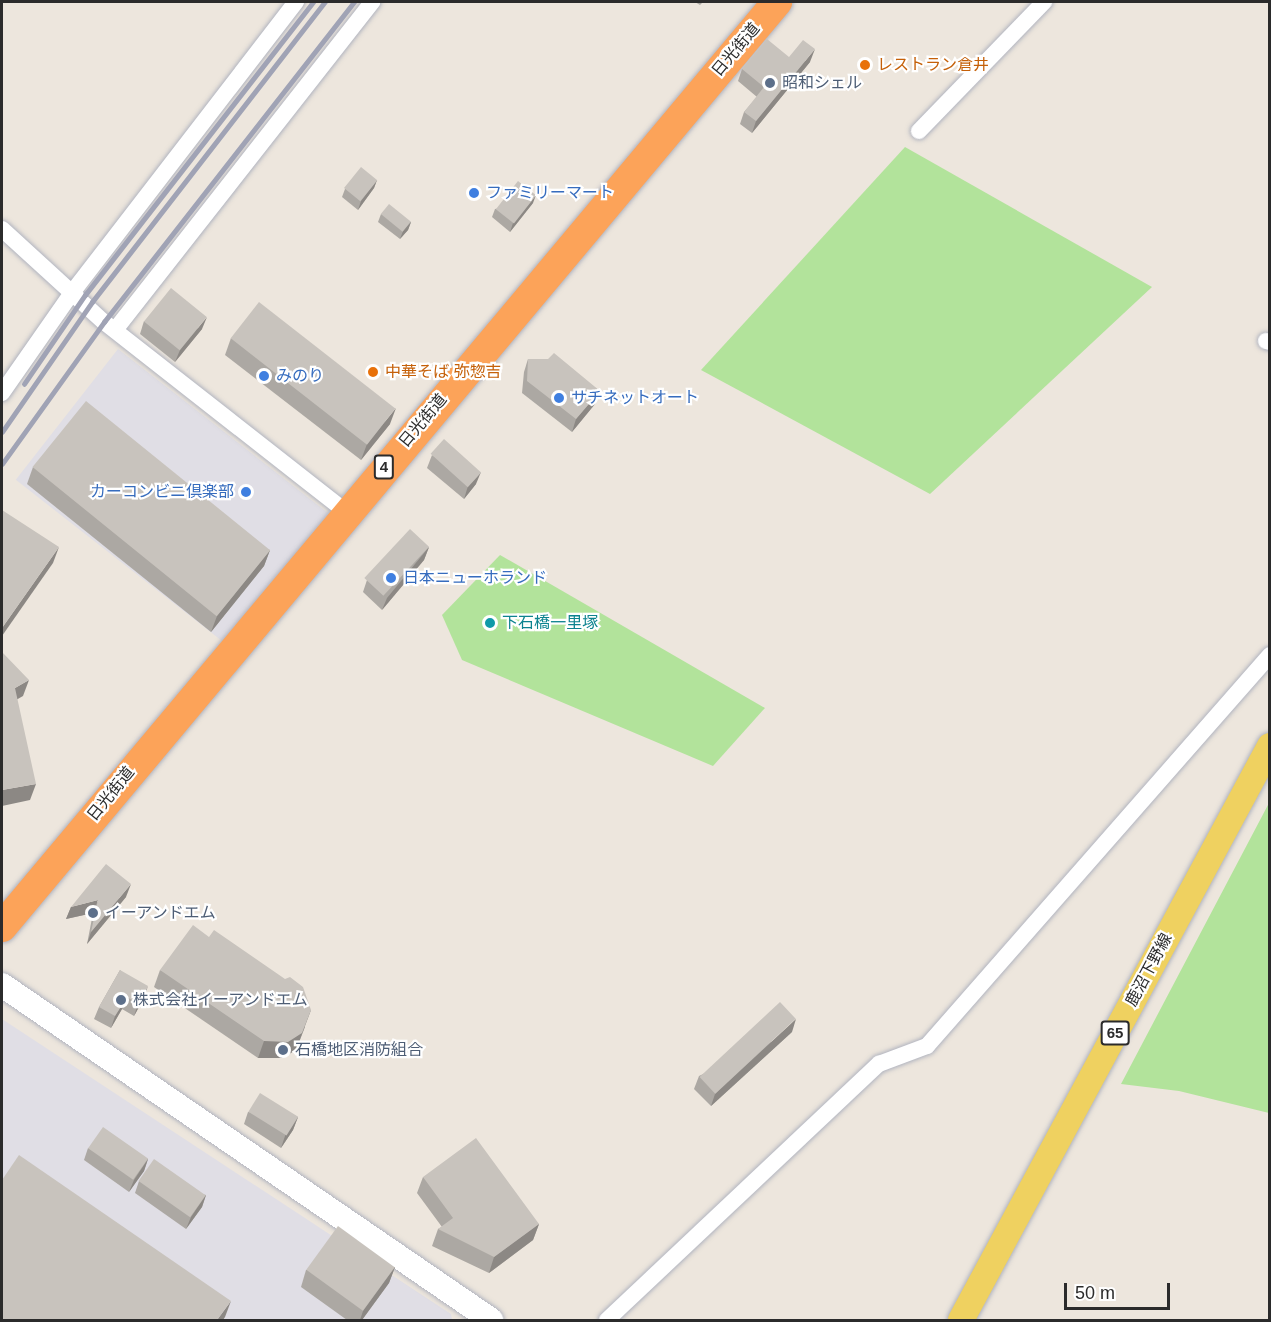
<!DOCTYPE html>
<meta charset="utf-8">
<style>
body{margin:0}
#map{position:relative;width:1271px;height:1322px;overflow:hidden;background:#ede6dd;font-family:Arial,"Noto Sans JP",sans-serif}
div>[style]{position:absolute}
.industrial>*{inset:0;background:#e0dee5;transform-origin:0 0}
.green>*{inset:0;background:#b2e39b}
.roads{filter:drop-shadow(0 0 2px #b1b4bf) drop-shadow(0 0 2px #b1b4bf)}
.street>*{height:16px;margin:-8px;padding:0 8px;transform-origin:8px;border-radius:8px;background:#fff}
.secondary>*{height:24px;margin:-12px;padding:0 12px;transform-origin:12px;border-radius:12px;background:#fff}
.primary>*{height:26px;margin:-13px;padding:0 13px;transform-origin:13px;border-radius:13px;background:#efd160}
.highway>*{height:30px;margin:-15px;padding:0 15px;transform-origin:15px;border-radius:15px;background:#fca359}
.rail>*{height:4.5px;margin:-2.25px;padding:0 2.25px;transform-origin:2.25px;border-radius:2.25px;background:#a0a3b5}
.wall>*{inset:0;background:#aca8a3}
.shaded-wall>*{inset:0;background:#8c8884}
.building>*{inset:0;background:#c8c3bd;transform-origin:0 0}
.dots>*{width:16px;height:16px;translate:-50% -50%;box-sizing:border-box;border:3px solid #fff;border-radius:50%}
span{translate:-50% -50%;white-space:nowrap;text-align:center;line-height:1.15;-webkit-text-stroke:4.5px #fff;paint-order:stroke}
.shield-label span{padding:2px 4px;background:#fff;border:2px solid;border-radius:4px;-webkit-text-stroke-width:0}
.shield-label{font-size:15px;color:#2b2b2b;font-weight:700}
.street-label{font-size:16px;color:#2b2b2b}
.food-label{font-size:16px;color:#c56008}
.left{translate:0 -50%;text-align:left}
.service-label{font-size:16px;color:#4e5e75}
.shop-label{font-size:16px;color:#366cbe}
.right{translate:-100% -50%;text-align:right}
.culture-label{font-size:16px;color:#0d838f}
.frame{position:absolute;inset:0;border:3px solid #2b2b2b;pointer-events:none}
.scale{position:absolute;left:1064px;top:1283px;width:106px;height:27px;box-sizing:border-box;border:3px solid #2b2b2b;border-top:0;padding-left:8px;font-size:18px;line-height:21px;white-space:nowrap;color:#2b2b2b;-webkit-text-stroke:4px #fff;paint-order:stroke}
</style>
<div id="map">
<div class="industrial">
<div style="left:118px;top:349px;width:267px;height:166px;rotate:38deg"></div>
<div style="clip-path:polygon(2px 1019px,451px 1314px,452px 1320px,2px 1320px)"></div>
</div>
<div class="green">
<div style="clip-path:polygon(905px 147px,1152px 287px,930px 494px,701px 370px)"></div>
<div style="clip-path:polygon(500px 555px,765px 708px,713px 766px,462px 660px,442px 615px)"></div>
<div style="clip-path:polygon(1269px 803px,1269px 1113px,1179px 1091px,1121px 1084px)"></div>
</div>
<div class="roads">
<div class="street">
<div style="left:919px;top:131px;width:180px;rotate:-45.9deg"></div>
<div style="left:2px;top:229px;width:138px;rotate:42.4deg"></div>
<div style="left:104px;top:322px;width:308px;rotate:38.1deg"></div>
<div style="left:115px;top:330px;width:417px;rotate:-51.9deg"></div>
<div style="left:1266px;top:341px;width:4px;rotate:14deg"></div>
<div style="left:2px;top:393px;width:121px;rotate:-55.1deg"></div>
<div style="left:71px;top:294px;width:369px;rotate:-52.4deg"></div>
<div style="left:607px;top:1320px;width:374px;rotate:-43.3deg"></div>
<div style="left:879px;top:1064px;width:51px;rotate:-20.6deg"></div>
<div style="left:927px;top:1046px;width:520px;rotate:-48.74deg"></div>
</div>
<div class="secondary">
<div style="left:2px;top:985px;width:593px;rotate:34.41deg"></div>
</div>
<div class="primary">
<div style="left:961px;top:1320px;width:652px;rotate:-61.71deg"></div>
</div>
<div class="highway">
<div style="left:2px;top:927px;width:1207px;rotate:-50.04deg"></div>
</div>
</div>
<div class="rail">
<div style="left:24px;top:384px;width:108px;rotate:-55.6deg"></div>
<div style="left:85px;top:295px;width:371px;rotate:-52.1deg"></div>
<div style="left:2px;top:432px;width:158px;rotate:-55.3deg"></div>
<div style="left:92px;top:302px;width:380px;rotate:-52.2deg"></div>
<div style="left:2px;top:464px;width:175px;rotate:-54.3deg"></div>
<div style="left:104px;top:322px;width:406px;rotate:-52deg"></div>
</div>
<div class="wall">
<div style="clip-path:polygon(695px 2px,703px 2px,700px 5px)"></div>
<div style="clip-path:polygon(789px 57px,810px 62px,752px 133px,740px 124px,744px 112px,757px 97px,738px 81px,742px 69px)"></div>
<div style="clip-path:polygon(377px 180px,374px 188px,358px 210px,342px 197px,345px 189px)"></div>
<div style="clip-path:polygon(533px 203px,510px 232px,492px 217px,495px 209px)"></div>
<div style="clip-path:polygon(381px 214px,411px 222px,408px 230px,400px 239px,378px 222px)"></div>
<div style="clip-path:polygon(144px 321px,202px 329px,175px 362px,140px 334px)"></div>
<div style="clip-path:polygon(231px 338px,390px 424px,361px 460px,225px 355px)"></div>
<div style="clip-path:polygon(528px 359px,548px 359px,600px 391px,595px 404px,572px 432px,522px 393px,524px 372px)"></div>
<div style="clip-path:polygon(432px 455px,476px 484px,464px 499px,427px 468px)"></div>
<div style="clip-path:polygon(33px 467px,270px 550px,264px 566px,211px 632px,27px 484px)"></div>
<div style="clip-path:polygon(429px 547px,424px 560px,382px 610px,363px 592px,367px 580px)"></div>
<div style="clip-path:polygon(126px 897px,87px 944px,93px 913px,66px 919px,71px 907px)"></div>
<div style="clip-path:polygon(120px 970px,144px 998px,134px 1016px,122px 1009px,111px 1028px,94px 1019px,99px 1007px)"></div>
<div style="clip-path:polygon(160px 970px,305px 1027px,296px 1050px,282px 1058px,258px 1058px,154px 987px)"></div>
<div style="clip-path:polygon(792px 1032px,711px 1106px,694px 1089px,699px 1076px)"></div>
<div style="clip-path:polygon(248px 1112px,298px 1117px,293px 1130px,281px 1148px,244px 1124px)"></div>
<div style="clip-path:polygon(88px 1148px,148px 1159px,144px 1171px,129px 1192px,84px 1160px)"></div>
<div style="clip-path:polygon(423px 1177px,539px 1224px,533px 1240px,489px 1273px,432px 1246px,438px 1229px,442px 1227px,417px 1193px)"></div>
<div style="clip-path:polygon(139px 1181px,206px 1195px,202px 1207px,186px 1229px,135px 1193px)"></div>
<div style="clip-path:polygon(395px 1267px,389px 1283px,362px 1320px,347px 1320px,301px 1287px,306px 1270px)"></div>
</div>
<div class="shaded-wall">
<div style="clip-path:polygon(815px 49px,810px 62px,752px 133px,756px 121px)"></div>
<div style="clip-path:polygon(377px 180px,374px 188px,358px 210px,361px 201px)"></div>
<div style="clip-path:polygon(536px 195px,533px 203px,510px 232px,513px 223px)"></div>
<div style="clip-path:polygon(411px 222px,408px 230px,400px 239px,403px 231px)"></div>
<div style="clip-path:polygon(207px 317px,202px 329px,175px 362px,180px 350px)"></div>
<div style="clip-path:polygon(600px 391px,595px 404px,572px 432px,576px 419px)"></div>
<div style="clip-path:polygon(396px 408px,390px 424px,361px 460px,367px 444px)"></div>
<div style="clip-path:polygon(481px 472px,476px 484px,464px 499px,468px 486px)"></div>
<div style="clip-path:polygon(59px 547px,53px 563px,2px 636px,2px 628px)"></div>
<div style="clip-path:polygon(429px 547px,424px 560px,382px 610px,387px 598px)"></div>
<div style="clip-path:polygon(270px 550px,264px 566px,211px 632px,217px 616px)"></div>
<div style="clip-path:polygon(29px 680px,23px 696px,9px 704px,15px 688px)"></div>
<div style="clip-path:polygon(36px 784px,30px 800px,2px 806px,2px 790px)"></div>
<div style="clip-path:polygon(131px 884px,126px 897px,87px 944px,91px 932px)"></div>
<div style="clip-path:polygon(98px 900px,93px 913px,66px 919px,71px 907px)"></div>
<div style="clip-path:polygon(148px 986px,144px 998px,134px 1016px,138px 1004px)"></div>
<div style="clip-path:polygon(127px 997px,122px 1009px,111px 1028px,115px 1016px)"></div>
<div style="clip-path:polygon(311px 1010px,296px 1050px,282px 1058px,258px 1058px,264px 1041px)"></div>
<div style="clip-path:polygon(796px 1019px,792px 1032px,711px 1106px,715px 1094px)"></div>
<div style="clip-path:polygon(298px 1117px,293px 1130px,281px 1148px,285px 1136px)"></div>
<div style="clip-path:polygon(148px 1159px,144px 1171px,129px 1192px,134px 1180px)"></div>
<div style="clip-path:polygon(206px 1195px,202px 1207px,186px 1229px,191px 1217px)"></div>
<div style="clip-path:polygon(539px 1224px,533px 1240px,489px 1273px,494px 1257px)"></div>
<div style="clip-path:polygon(395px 1267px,389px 1283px,362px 1320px,360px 1320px,363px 1311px)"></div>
<div style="clip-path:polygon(231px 1301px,225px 1317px,223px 1320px,217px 1320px)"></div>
</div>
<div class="building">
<div style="clip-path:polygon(767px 39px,789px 57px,803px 40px,815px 49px,756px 121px,744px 112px,764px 87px,742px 69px)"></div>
<div style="left:361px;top:167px;width:21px;height:27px;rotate:39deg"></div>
<div style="left:518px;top:181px;width:23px;height:36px;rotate:38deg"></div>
<div style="left:389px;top:204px;width:28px;height:13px;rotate:39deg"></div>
<div style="left:171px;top:288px;width:46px;height:43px;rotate:39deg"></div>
<div style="left:259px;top:302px;width:173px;height:46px;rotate:38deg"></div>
<div style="clip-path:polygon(554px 353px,600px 391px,576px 419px,527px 381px,528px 359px,548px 359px)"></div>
<div style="left:86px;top:401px;width:237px;height:85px;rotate:39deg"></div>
<div style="left:444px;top:439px;width:50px;height:20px;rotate:42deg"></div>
<div style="clip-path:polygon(2px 510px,59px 547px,2px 628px)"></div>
<div style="left:410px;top:529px;width:26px;height:67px;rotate:43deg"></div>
<div style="clip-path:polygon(2px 652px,29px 680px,15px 688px,36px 784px,2px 790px)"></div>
<div style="clip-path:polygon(106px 864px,131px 884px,91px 932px,98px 900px,71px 907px)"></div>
<div style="clip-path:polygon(193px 925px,209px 937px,214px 930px,285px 979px,290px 977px,303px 987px,311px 1010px,302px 1033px,288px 1042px,264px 1041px,160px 970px)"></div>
<div style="clip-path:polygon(120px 970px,148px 986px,138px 1004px,127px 997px,115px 1016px,99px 1007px)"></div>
<div style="left:780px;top:1002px;width:23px;height:110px;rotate:47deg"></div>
<div style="left:260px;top:1093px;width:45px;height:22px;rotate:32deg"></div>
<div style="left:103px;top:1127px;width:55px;height:26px;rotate:35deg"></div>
<div style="clip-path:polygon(476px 1138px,539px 1224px,494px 1257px,438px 1229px,453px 1218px,423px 1177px)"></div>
<div style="clip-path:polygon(19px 1155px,231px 1301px,217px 1320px,2px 1320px,2px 1180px)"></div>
<div style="left:154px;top:1159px;width:63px;height:27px;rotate:35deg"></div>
<div style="left:338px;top:1226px;width:70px;height:54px;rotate:36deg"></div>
</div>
<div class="dots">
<div style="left:865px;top:65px;background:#e8710a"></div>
<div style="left:770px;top:83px;background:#5c6f8a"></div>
<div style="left:474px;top:193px;background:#3f7fe0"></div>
<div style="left:373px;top:372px;background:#e8710a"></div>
<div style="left:264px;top:376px;background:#3f7fe0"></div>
<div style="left:559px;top:398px;background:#3f7fe0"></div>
<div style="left:246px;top:492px;background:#3f7fe0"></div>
<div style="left:391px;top:578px;background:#3f7fe0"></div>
<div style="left:490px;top:623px;background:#0f9aa8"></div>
<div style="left:93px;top:913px;background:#5c6f8a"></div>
<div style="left:121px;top:1000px;background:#5c6f8a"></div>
<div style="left:283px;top:1050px;background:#5c6f8a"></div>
</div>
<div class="shield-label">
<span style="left:384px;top:467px">4</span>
<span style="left:1115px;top:1033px">65</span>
</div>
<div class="street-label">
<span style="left:736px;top:50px;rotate:-50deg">日光街道</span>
<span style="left:423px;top:421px;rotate:-50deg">日光街道</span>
<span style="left:111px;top:794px;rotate:-51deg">日光街道</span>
<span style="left:1149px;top:970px;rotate:-62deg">鹿沼下野線</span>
</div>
<div class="food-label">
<span class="left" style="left:877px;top:65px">レストラン倉井</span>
<span class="left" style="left:385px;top:372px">中華そば 弥惣吉</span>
</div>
<div class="service-label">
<span class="left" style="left:782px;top:83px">昭和シェル</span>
<span class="left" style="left:105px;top:913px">イーアンドエム</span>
<span class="left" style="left:133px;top:1000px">株式会社イーアンドエム</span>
<span class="left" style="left:295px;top:1050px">石橋地区消防組合</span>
</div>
<div class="shop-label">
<span class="left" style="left:486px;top:193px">ファミリーマート</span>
<span class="left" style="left:276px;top:376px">みのり</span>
<span class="left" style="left:571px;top:398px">サチネットオート</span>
<span class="right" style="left:234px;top:492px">カーコンビニ倶楽部</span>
<span class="left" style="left:403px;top:578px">日本ニューホランド</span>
</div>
<div class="culture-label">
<span class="left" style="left:502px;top:623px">下石橋一里塚</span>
</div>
<div class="frame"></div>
<div class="scale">50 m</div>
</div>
